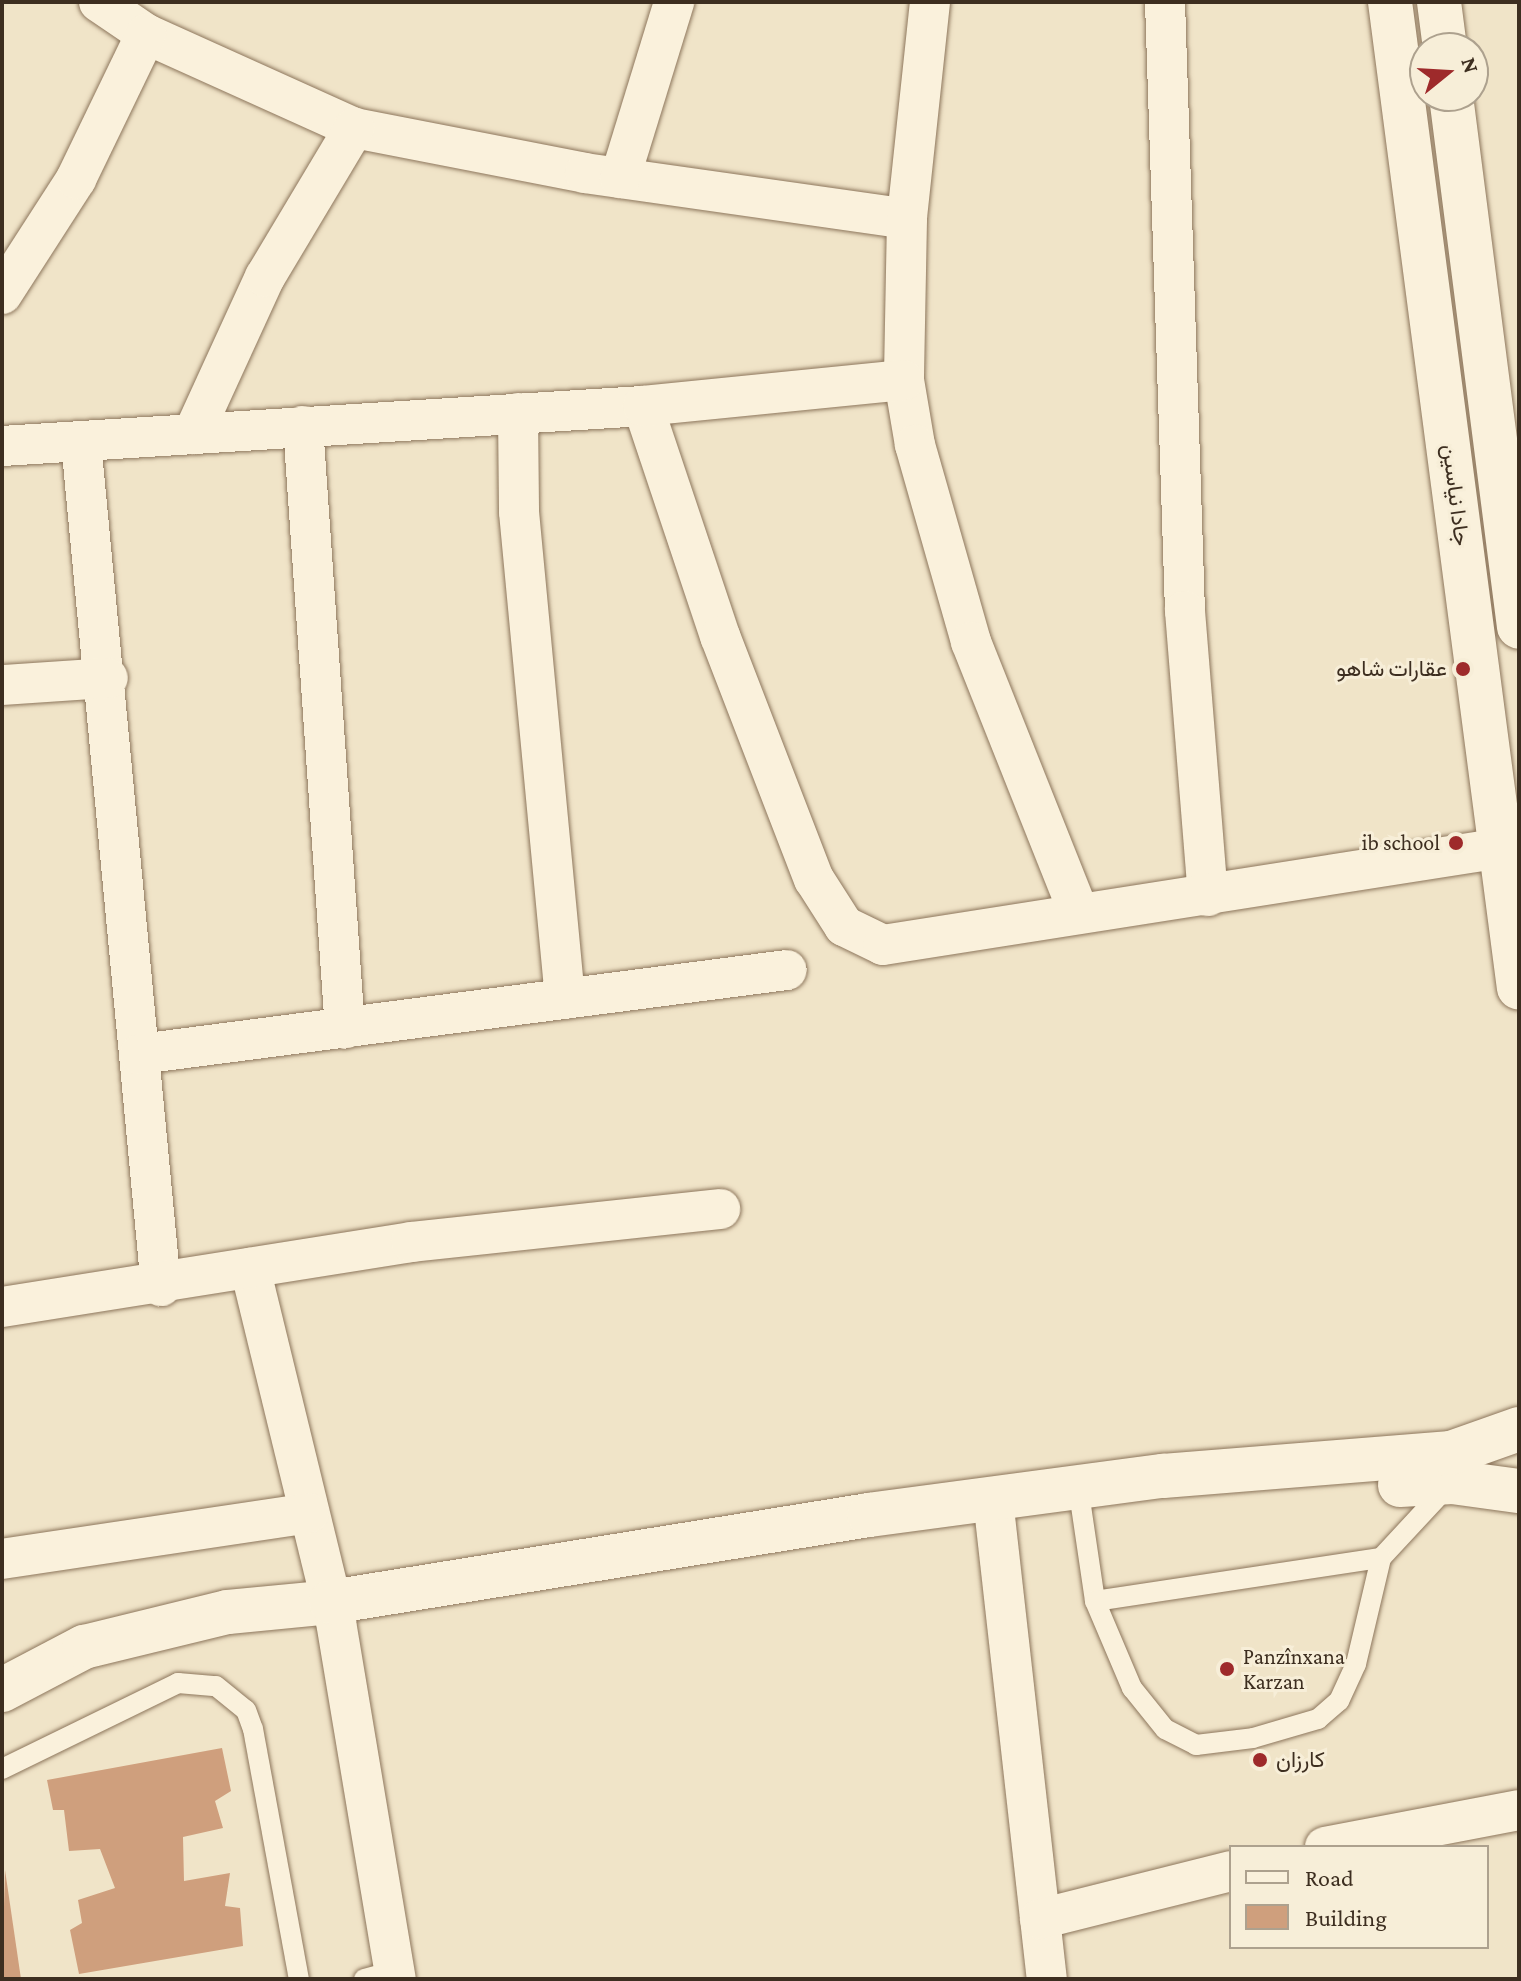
<!DOCTYPE html>
<meta charset="utf-8">
<style>
body{margin:0}
#map{position:relative;width:1521px;height:1981px;overflow:hidden;background:#f0e4c8;font-family:"Crimson Pro",Vazirmatn,serif}
div>[style]{position:absolute}
.building>*{inset:0;background:#cf9f7d}
.roads{filter:drop-shadow(0 0 2px #8d765c) drop-shadow(0 0 2px #8d765c)}
.service>*{height:20px;margin:-10px;padding:0 10px;transform-origin:10px;border-radius:10px;background:#faf1dc}
.minor>*{height:40px;margin:-20px;padding:0 20px;transform-origin:20px;border-radius:20px;background:#faf1dc}
.tertiary>*{height:44px;margin:-22px;padding:0 22px;transform-origin:22px;border-radius:22px;background:#faf1dc}
.dots>*{width:22px;height:22px;translate:-50% -50%;box-sizing:border-box;border:4px solid #f7eed8;border-radius:50%}
span{translate:-50% -50%;white-space:nowrap;text-align:center;line-height:1.15;-webkit-text-stroke:6px #f7eed8;paint-order:stroke}
.street-label{font-size:22px;color:#3d2e20}
.poi-label{font-size:22px;color:#3d2e20}
.right{translate:-100% -50%;text-align:right}
.left{translate:0 -50%;text-align:left}
.frame{position:absolute;inset:0;border:4px solid #3d2e20;pointer-events:none}
.legend{position:absolute;left:1229px;top:1845px;width:260px;height:104px;box-sizing:border-box;background:#f7eed8;border:2px solid #ada18e;margin:0;padding:10px 14px;list-style:none;font-size:24px;color:#3d2e20}
.legend li{display:flex;align-items:center;gap:16px;height:40px}
.legend b{width:40px;border:2px solid #ada18e}
.north{position:absolute;left:1409px;top:32px;width:80px;height:80px;box-sizing:border-box;background:#f7eed8;border:2px solid #ada18e;border-radius:50%;rotate:72deg;font-size:22px;font-weight:700;line-height:32px;text-align:center;color:#3d2e20}
.north::after{content:'';display:block;margin:auto;width:28px;height:36px;background:#9e2a2b;clip-path:polygon(50% 0,100% 100%,50% 72%,0 100%)}
</style>
<div id="map">
<div class="building">
<div style="clip-path:polygon(222px 1748px,231px 1791px,215px 1801px,223px 1828px,183px 1837px,184px 1881px,230px 1873px,225px 1906px,240px 1908px,243px 1946px,79px 1974px,70px 1930px,82px 1923px,78px 1900px,115px 1888px,100px 1849px,69px 1851px,64px 1810px,53px 1810px,47px 1780px)"></div>
<div style="clip-path:polygon(5px 1870px,21px 1979px,2px 1979px)"></div>
</div>
<div class="roads">
<div class="service">
<div style="left:1081px;top:1506px;width:96px;rotate:81.6deg"></div>
<div style="left:1095px;top:1601px;width:95px;rotate:67deg"></div>
<div style="left:1132px;top:1688px;width:53px;rotate:51.2deg"></div>
<div style="left:1165px;top:1729px;width:35px;rotate:27deg"></div>
<div style="left:1196px;top:1745px;width:57px;rotate:-7deg"></div>
<div style="left:1253px;top:1738px;width:68px;rotate:-16.3deg"></div>
<div style="left:1318px;top:1719px;width:28px;rotate:-41deg"></div>
<div style="left:1339px;top:1701px;width:41px;rotate:-65.3deg"></div>
<div style="left:1356px;top:1664px;width:109px;rotate:-76.7deg"></div>
<div style="left:1381px;top:1558px;width:96px;rotate:-47.1deg"></div>
<div style="left:1095px;top:1601px;width:289px;rotate:-8.6deg"></div>
<div style="left:2px;top:1769px;width:196px;rotate:-26deg"></div>
<div style="left:178px;top:1683px;width:38px;rotate:5deg"></div>
<div style="left:216px;top:1686px;width:38px;rotate:39deg"></div>
<div style="left:246px;top:1710px;width:20px;rotate:70deg"></div>
<div style="left:253px;top:1729px;width:254px;rotate:79.6deg"></div>
<div style="left:364px;top:1979px;width:31px;rotate:-15deg"></div>
</div>
<div class="minor">
<div style="left:99px;top:2px;width:57px;rotate:34.2deg"></div>
<div style="left:146px;top:34px;width:228px;rotate:24.3deg"></div>
<div style="left:354px;top:128px;width:235px;rotate:11deg"></div>
<div style="left:585px;top:173px;width:325px;rotate:8.1deg"></div>
<div style="left:930px;top:2px;width:218px;rotate:96.1deg"></div>
<div style="left:907px;top:219px;width:161px;rotate:91.1deg"></div>
<div style="left:904px;top:380px;width:66px;rotate:80.4deg"></div>
<div style="left:915px;top:445px;width:205px;rotate:74.1deg"></div>
<div style="left:971px;top:642px;width:292px;rotate:68.3deg"></div>
<div style="left:1165px;top:2px;width:609px;rotate:88.12deg"></div>
<div style="left:1185px;top:611px;width:286px;rotate:85.4deg"></div>
<div style="left:620px;top:178px;width:184px;rotate:-72.9deg"></div>
<div style="left:2px;top:294px;width:137px;rotate:-57.2deg"></div>
<div style="left:76px;top:179px;width:161px;rotate:-64.2deg"></div>
<div style="left:643px;top:406px;width:243px;rotate:71.5deg"></div>
<div style="left:720px;top:636px;width:261px;rotate:68.9deg"></div>
<div style="left:814px;top:879px;width:56px;rotate:57.4deg"></div>
<div style="left:844px;top:926px;width:43px;rotate:26deg"></div>
<div style="left:883px;top:945px;width:626px;rotate:-8.92deg"></div>
<div style="left:518px;top:413px;width:99px;rotate:89.4deg"></div>
<div style="left:519px;top:512px;width:489px;rotate:84.6deg"></div>
<div style="left:303px;top:426px;width:604px;rotate:86.02deg"></div>
<div style="left:193px;top:434px;width:173px;rotate:-65.4deg"></div>
<div style="left:265px;top:277px;width:174px;rotate:-59.1deg"></div>
<div style="left:81px;top:442px;width:848px;rotate:84.59deg"></div>
<div style="left:2px;top:446px;width:642px;rotate:-3.57deg"></div>
<div style="left:643px;top:406px;width:262px;rotate:-5.7deg"></div>
<div style="left:2px;top:685px;width:106px;rotate:-3.8deg"></div>
<div style="left:140px;top:1054px;width:652px;rotate:-7.4deg"></div>
<div style="left:250px;top:1268px;width:364px;rotate:76.3deg"></div>
<div style="left:336px;top:1622px;width:362px;rotate:80.5deg"></div>
<div style="left:2px;top:1307px;width:414px;rotate:-9deg"></div>
<div style="left:411px;top:1242px;width:311px;rotate:-6.1deg"></div>
<div style="left:995px;top:1517px;width:465px;rotate:83.6deg"></div>
<div style="left:2px;top:1559px;width:310px;rotate:-8.5deg"></div>
<div style="left:1325px;top:1847px;width:197px;rotate:-10.8deg"></div>
<div style="left:1040px;top:1919px;width:197px;rotate:-14.1deg"></div>
</div>
<div class="tertiary">
<div style="left:1390px;top:2px;width:994px;rotate:82.55deg"></div>
<div style="left:1439px;top:2px;width:46px;rotate:82.6deg"></div>
<div style="left:1451px;top:96px;width:535px;rotate:82.7deg"></div>
<div style="left:1400px;top:1485px;width:52px;rotate:-3.3deg"></div>
<div style="left:1452px;top:1482px;width:68px;rotate:7.7deg"></div>
<div style="left:2px;top:1690px;width:93px;rotate:-27.7deg"></div>
<div style="left:84px;top:1647px;width:148px;rotate:-13.7deg"></div>
<div style="left:228px;top:1612px;width:103px;rotate:-5.5deg"></div>
<div style="left:331px;top:1602px;width:545px;rotate:-9.19deg"></div>
<div style="left:869px;top:1515px;width:297px;rotate:-7.6deg"></div>
<div style="left:1163px;top:1476px;width:289px;rotate:-4.6deg"></div>
<div style="left:1451px;top:1453px;width:72px;rotate:-19.4deg"></div>
</div>
</div>
<div class="dots">
<div style="left:1463px;top:669px;background:#9e2a2b"></div>
<div style="left:1456px;top:843px;background:#9e2a2b"></div>
<div style="left:1227px;top:1669px;background:#9e2a2b"></div>
<div style="left:1260px;top:1760px;background:#9e2a2b"></div>
</div>
<div class="street-label">
<span style="left:1456px;top:495px;rotate:83deg">جادا نیاسین</span>
</div>
<div class="poi-label">
<span class="right" style="left:1447px;top:669px">عقارات شاهو</span>
<span class="right" style="left:1440px;top:843px">ib school</span>
<span class="left" style="left:1243px;top:1669px">Panzînxana<br>Karzan</span>
<span class="left" style="left:1276px;top:1760px">كارزان</span>
</div>
<div class="frame"></div>
<ul class="legend">
<li><b style="height:10px;background:#faf1dc"></b>Road</li>
<li><b style="height:22px;background:#cf9f7d"></b>Building</li>
</ul>
<div class="north">N</div>
</div>
